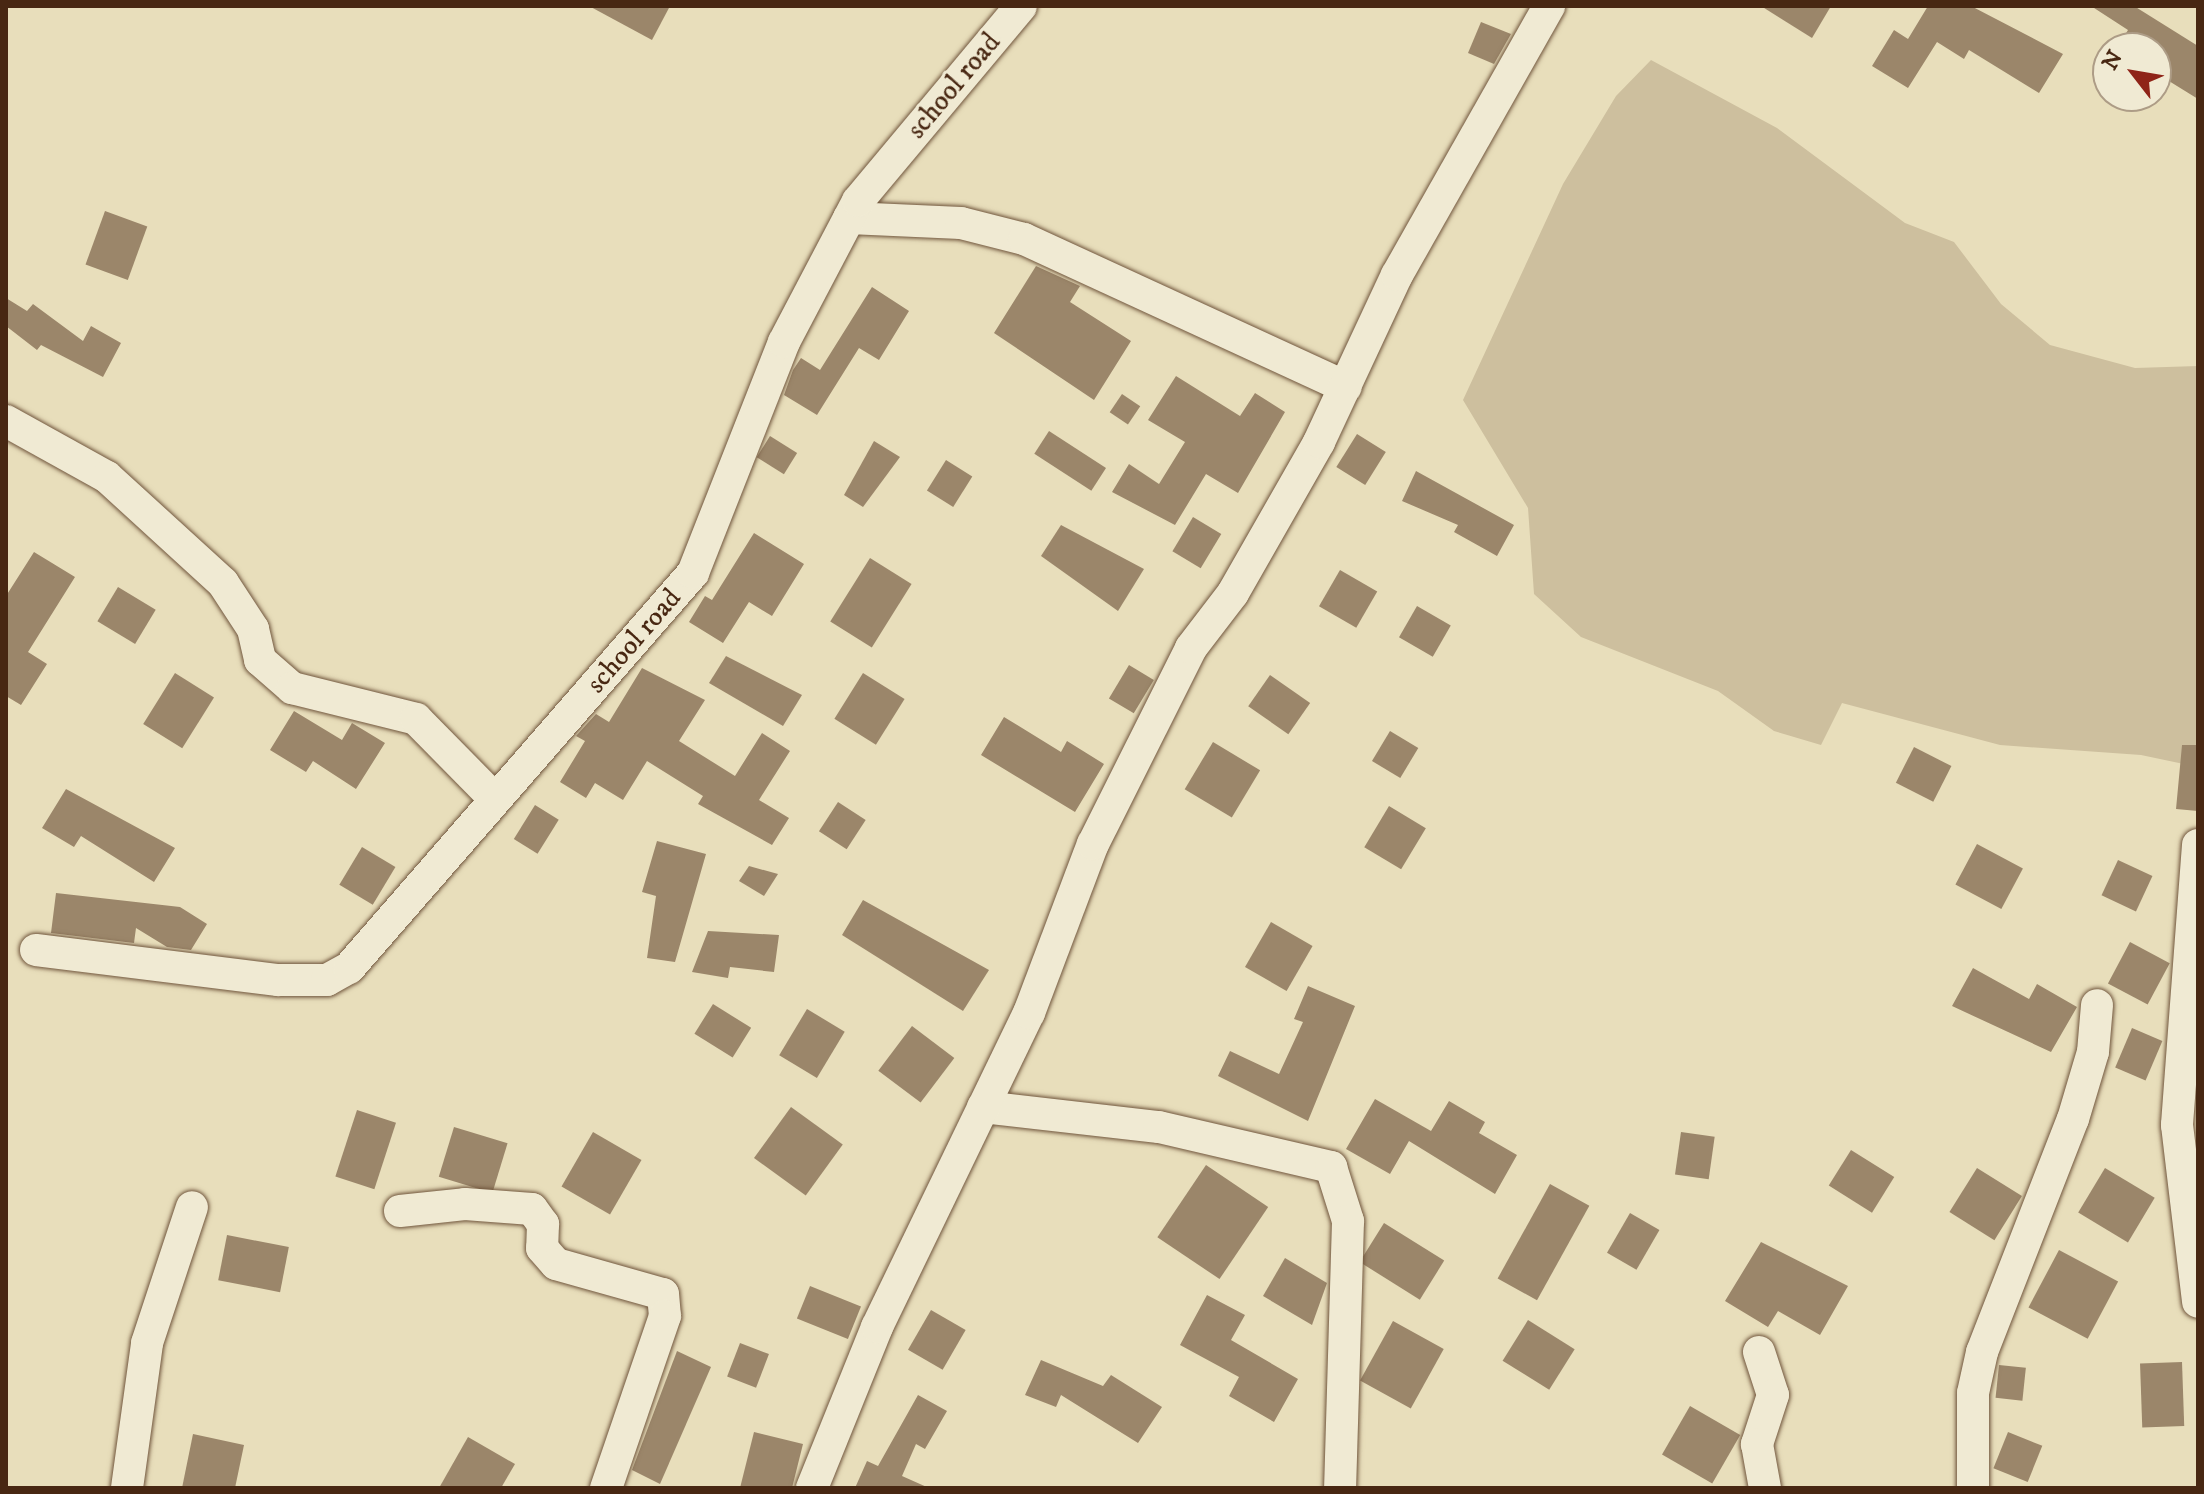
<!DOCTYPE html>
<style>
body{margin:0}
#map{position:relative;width:2204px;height:1494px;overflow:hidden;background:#e8debb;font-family:"IM FELL DW Pica",serif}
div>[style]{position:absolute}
.green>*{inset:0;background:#cdbf9e}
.building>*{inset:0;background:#9b866a;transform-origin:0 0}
.roads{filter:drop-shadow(0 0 2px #70553c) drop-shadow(0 0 2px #70553c)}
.street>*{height:32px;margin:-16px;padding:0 16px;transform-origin:16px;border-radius:16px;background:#f0ead3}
span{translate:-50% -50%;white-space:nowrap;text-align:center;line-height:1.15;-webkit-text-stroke:6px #f0ead3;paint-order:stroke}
.street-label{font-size:28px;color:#482712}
.frame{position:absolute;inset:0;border:8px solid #482712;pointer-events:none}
.north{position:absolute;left:2092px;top:32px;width:80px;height:80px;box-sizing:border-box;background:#f0ead3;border:2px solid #ad9c86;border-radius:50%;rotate:301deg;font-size:22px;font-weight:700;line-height:32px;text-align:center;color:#482712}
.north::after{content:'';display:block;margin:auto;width:28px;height:36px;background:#8f2418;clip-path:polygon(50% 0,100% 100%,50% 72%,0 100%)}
</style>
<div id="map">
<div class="green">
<div style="clip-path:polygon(1651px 60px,1777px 128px,1905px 223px,1954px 242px,2001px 304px,2050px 345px,2135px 368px,2198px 366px,2198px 767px,2141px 755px,2000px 745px,1842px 703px,1821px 745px,1774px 731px,1718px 691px,1581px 637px,1534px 594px,1528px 508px,1463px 400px,1563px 184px,1616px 96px)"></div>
</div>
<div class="building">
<div style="clip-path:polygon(589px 6px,670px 6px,652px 40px)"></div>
<div style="clip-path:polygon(1761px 6px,1831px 6px,1812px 38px)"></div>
<div style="clip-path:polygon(1928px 6px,1971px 6px,2063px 54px,2039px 93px,1969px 50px,1964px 59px,1937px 42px,1908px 88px,1872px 66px,1894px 30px,1908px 39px)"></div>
<div style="clip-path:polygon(2091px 6px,2134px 6px,2198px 46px,2198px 99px,2156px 73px,2156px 48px,2117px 48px,2128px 30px)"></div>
<div style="clip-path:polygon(1481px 22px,1511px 34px,1494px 64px,1468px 53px)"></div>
<div style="left:105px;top:211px;width:45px;height:57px;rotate:20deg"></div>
<div style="clip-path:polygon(1036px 266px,1080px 286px,1070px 302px,1131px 341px,1094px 400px,994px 333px)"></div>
<div style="clip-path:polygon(872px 287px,909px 311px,879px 360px,859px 348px,817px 415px,784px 395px,793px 370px,801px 358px,820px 370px)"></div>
<div style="clip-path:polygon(6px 298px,27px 311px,33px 304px,83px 341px,91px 326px,121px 343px,103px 377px,41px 345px,37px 350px,6px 326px)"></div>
<div style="clip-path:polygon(1176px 376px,1240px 416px,1255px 393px,1285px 412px,1238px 493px,1206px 474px,1175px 525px,1112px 492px,1129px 464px,1159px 484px,1185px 442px,1148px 420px)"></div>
<div style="left:1122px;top:394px;width:22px;height:22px;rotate:34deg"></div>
<div style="left:1049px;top:431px;width:68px;height:27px;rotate:33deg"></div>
<div style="left:1357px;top:434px;width:34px;height:39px;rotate:32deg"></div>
<div style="left:770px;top:436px;width:32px;height:25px;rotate:32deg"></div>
<div style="clip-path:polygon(874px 441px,900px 457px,863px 507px,844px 495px)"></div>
<div style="left:946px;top:460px;width:31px;height:36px;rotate:32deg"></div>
<div style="clip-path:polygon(1416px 471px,1514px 525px,1497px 556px,1454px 532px,1458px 525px,1402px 501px)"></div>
<div style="left:1193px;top:517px;width:33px;height:40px;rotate:31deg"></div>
<div style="clip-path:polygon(1061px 525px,1144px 569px,1118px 611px,1041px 556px)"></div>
<div style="clip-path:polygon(754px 533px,804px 564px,772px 616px,749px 602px,723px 643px,689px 622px,705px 596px,712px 600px)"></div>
<div style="clip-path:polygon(34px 552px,75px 577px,28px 652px,47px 664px,21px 705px,6px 696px,6px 596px)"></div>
<div style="left:870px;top:558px;width:49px;height:75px;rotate:32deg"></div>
<div style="left:1340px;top:570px;width:43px;height:42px;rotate:30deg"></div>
<div style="left:118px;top:587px;width:44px;height:40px;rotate:31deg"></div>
<div style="left:1417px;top:606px;width:39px;height:36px;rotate:30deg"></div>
<div style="clip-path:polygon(726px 656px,802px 695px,783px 726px,709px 683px)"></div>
<div style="left:1129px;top:665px;width:29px;height:39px;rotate:31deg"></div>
<div style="clip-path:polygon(642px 668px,705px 700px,679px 741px,735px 776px,762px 733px,790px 751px,759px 800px,789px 818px,772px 845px,698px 804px,703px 796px,647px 761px,623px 800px,595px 783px,586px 798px,560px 782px,585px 741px,576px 736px,596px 714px,609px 722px)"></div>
<div style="left:175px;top:673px;width:46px;height:60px;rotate:32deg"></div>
<div style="left:863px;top:673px;width:49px;height:54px;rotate:32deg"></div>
<div style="left:1270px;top:675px;width:49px;height:38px;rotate:35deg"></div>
<div style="clip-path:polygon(294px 711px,342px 740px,352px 723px,385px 743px,356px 789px,313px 761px,306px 772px,270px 750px)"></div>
<div style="clip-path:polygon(1004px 717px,1061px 752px,1067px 741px,1104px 764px,1075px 812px,981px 755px)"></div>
<div style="left:1390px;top:731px;width:33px;height:35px;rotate:31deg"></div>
<div style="left:1213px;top:742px;width:55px;height:55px;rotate:31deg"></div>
<div style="clip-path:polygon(2182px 745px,2198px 745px,2198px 811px,2176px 809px)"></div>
<div style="left:1914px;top:747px;width:42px;height:40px;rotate:27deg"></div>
<div style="clip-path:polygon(66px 789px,175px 848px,154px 882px,81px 836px,74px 847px,42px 828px)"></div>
<div style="left:838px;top:802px;width:33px;height:35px;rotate:33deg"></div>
<div style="left:535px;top:805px;width:28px;height:40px;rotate:32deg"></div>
<div style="left:1389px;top:806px;width:43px;height:48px;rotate:31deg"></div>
<div style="clip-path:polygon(657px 841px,706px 854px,675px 962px,647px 958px,656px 896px,642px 892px)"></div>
<div style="left:1977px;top:844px;width:52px;height:46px;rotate:28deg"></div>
<div style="left:362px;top:847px;width:39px;height:44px;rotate:31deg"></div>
<div style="left:2118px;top:860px;width:38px;height:39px;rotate:25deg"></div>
<div style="clip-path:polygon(749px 866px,778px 874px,764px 896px,739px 881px)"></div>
<div style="clip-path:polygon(56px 893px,180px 907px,207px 924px,191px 950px,167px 947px,136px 928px,134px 943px,51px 933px)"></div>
<div style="clip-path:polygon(863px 900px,989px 970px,963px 1011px,842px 935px)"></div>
<div style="left:1271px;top:922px;width:48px;height:52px;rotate:30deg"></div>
<div style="clip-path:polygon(708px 931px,779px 935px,774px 972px,730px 967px,728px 978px,692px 972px)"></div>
<div style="left:2130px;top:942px;width:45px;height:47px;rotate:28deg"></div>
<div style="clip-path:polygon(1973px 968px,2029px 999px,2037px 984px,2077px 1007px,2051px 1052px,1952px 1006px)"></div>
<div style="clip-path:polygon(1308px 986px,1355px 1006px,1308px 1121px,1218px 1076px,1230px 1051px,1279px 1074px,1303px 1022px,1294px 1019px)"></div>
<div style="left:713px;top:1004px;width:45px;height:35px;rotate:32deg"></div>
<div style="left:807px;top:1009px;width:44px;height:54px;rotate:31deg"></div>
<div style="left:912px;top:1026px;width:53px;height:56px;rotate:37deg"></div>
<div style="left:2132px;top:1028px;width:33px;height:43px;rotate:23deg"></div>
<div style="clip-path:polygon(1375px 1099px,1431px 1131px,1449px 1101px,1485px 1122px,1479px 1133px,1517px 1155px,1495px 1194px,1409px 1141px,1390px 1174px,1346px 1149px)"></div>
<div style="left:791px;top:1107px;width:64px;height:63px;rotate:36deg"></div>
<div style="left:357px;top:1110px;width:41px;height:70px;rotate:18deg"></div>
<div style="left:454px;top:1127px;width:56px;height:52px;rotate:17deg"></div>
<div style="left:593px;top:1132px;width:56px;height:63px;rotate:30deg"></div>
<div style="left:1681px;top:1132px;width:34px;height:43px;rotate:8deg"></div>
<div style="left:1851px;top:1150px;width:51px;height:42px;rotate:32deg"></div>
<div style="left:1206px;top:1165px;width:75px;height:87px;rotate:34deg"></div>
<div style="left:1977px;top:1168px;width:53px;height:52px;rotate:32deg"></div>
<div style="left:2105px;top:1168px;width:58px;height:52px;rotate:31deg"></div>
<div style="left:1550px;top:1184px;width:45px;height:108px;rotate:29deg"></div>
<div style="left:1630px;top:1213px;width:34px;height:46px;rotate:30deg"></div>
<div style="left:1384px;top:1223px;width:71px;height:46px;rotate:32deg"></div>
<div style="left:227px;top:1235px;width:63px;height:46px;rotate:11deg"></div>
<div style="clip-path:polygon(1761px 1242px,1848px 1286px,1820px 1335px,1778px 1311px,1768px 1327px,1725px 1301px)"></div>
<div style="left:2059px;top:1250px;width:67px;height:65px;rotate:28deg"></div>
<div style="clip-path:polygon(1285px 1258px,1327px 1283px,1312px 1325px,1263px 1296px)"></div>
<div style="left:810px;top:1286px;width:55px;height:35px;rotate:22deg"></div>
<div style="clip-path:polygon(1207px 1295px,1245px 1315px,1231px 1340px,1298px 1379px,1274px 1422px,1229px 1396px,1239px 1377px,1180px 1345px)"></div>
<div style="left:931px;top:1310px;width:40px;height:46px;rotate:30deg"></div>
<div style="left:1528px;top:1320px;width:55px;height:48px;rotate:32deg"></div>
<div style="left:1393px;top:1321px;width:58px;height:68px;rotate:29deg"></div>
<div style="left:740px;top:1343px;width:31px;height:36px;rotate:21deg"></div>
<div style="clip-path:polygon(677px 1351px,711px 1367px,660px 1484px,632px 1470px)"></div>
<div style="clip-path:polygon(1041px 1360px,1103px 1386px,1111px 1375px,1162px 1407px,1138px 1443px,1061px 1395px,1056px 1407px,1025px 1395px)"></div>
<div style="left:2182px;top:1362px;width:64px;height:42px;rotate:88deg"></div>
<div style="left:1999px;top:1365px;width:27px;height:33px;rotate:6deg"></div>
<div style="clip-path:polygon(918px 1395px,947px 1411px,925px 1449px,916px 1444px,902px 1476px,929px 1488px,855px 1488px,867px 1461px,878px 1466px)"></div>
<div style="left:1690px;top:1406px;width:58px;height:56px;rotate:30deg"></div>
<div style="clip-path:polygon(754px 1432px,803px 1444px,792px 1488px,740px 1488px)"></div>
<div style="left:2008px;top:1432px;width:37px;height:39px;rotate:22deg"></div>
<div style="clip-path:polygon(193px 1434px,244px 1445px,235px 1488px,182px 1488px)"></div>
<div style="clip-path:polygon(468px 1437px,515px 1464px,501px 1488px,439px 1488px)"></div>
</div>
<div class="roads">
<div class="street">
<div style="left:849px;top:218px;width:112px;rotate:2.6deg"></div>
<div style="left:961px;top:223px;width:65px;rotate:14.3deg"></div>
<div style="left:1024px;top:239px;width:354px;rotate:24.7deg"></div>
<div style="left:6px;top:421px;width:115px;rotate:29deg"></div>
<div style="left:107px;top:477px;width:157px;rotate:42.4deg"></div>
<div style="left:223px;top:583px;width:55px;rotate:56.9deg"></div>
<div style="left:253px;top:629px;width:32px;rotate:77deg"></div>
<div style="left:260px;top:660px;width:43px;rotate:41.2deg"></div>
<div style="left:292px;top:688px;width:128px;rotate:14deg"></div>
<div style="left:416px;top:719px;width:110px;rotate:45.4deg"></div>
<div style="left:2198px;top:845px;width:281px;rotate:94.3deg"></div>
<div style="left:2177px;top:1125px;width:178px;rotate:83.2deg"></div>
<div style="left:36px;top:950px;width:244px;rotate:7.1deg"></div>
<div style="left:278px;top:980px;width:49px"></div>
<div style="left:327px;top:980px;width:25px;rotate:-29deg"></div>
<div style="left:349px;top:968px;width:524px;rotate:-48.95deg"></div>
<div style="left:693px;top:573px;width:248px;rotate:-68.5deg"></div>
<div style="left:784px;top:342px;width:159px;rotate:-62.3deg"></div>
<div style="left:858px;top:201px;width:254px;rotate:-50.1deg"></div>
<div style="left:983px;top:1107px;width:177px;rotate:6.5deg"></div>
<div style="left:1159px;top:1127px;width:177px;rotate:13.1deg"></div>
<div style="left:1331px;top:1167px;width:57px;rotate:72.5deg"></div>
<div style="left:1348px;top:1221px;width:267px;rotate:91.7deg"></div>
<div style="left:400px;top:1211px;width:65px;rotate:-6.1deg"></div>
<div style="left:465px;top:1204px;width:67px;rotate:4.3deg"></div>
<div style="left:532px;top:1209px;width:19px;rotate:54deg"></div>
<div style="left:543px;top:1224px;width:24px;rotate:92deg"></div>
<div style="left:542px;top:1248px;width:21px;rotate:49deg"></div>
<div style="left:556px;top:1264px;width:111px;rotate:15.7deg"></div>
<div style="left:663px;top:1294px;width:22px;rotate:85deg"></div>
<div style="left:665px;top:1316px;width:182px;rotate:108.9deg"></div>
<div style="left:1759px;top:1352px;width:45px;rotate:72deg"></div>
<div style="left:1773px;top:1395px;width:52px;rotate:108.1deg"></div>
<div style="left:1757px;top:1444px;width:45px;rotate:79.7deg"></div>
<div style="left:127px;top:1488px;width:146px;rotate:-82.1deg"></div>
<div style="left:147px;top:1343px;width:143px;rotate:-71.7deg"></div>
<div style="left:812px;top:1488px;width:174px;rotate:-68deg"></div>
<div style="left:877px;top:1327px;width:349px;rotate:-64.2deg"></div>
<div style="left:1029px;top:1013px;width:181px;rotate:-69.3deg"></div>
<div style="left:1093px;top:844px;width:219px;rotate:-63.4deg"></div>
<div style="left:1191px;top:648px;width:69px;rotate:-52.6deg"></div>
<div style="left:1233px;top:593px;width:174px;rotate:-60.3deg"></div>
<div style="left:1319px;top:442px;width:184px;rotate:-65deg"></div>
<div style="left:1397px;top:275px;width:309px;rotate:-60.5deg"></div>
<div style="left:1973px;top:1488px;width:95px;rotate:-90deg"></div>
<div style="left:1973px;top:1393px;width:42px;rotate:-77.6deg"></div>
<div style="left:1982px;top:1352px;width:250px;rotate:-68.7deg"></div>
<div style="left:2073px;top:1119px;width:70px;rotate:-73.4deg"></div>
<div style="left:2093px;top:1052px;width:47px;rotate:-85.1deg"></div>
</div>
</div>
<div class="street-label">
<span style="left:954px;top:86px;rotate:-50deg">school road</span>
<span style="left:634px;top:641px;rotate:-49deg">school road</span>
</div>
<div class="frame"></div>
<div class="north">N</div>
</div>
